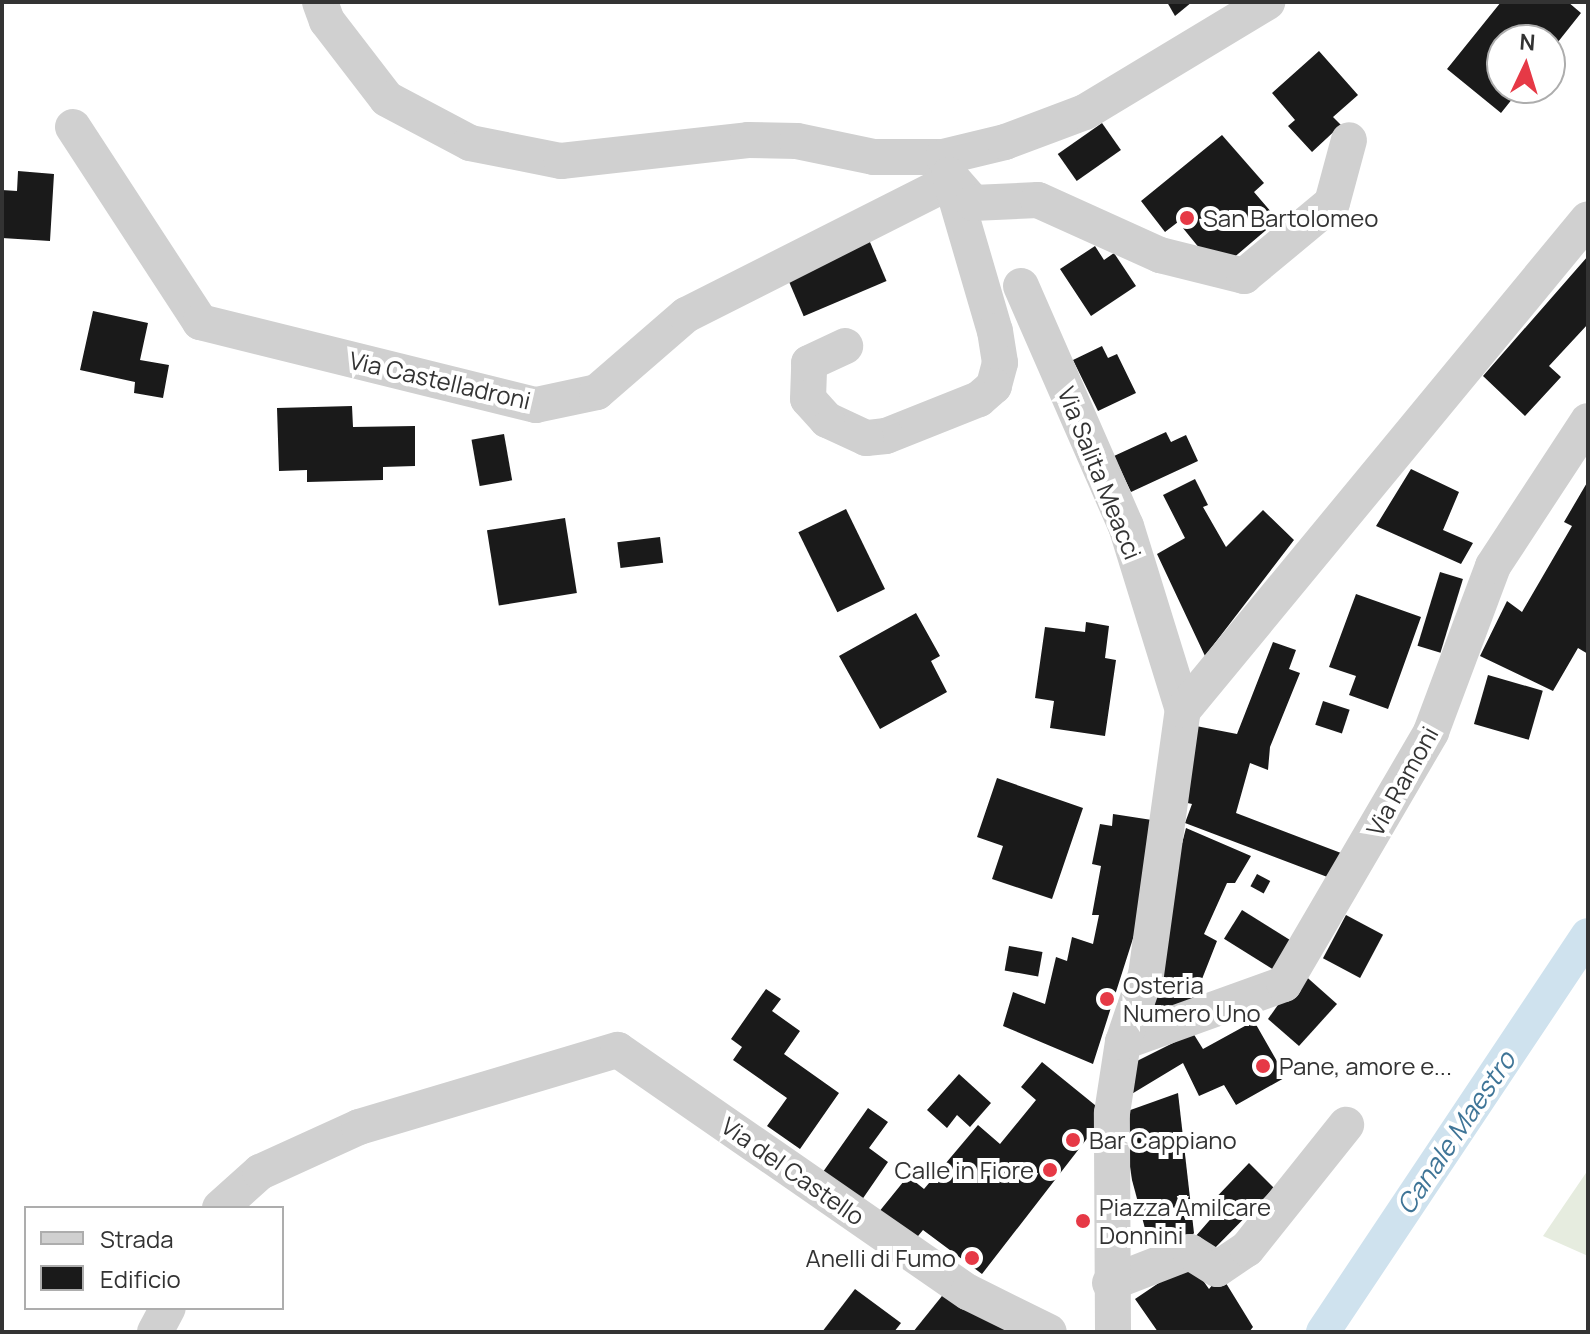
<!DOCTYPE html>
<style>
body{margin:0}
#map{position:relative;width:1590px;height:1334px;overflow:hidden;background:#fff;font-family:Manrope,sans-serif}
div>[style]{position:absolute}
.green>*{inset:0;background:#e6ecdf}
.canal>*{height:34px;margin:-17px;padding:0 17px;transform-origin:17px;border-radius:17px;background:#cfe2ee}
.building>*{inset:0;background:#1a1a1a;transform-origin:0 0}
.minor>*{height:36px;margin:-18px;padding:0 18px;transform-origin:18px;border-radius:18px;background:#d0d0d0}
.dots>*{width:22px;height:22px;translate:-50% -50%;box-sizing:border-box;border:4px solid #fff;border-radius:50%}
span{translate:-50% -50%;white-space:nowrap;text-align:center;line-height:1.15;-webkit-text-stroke:8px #fff;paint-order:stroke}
.poi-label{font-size:24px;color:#333}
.left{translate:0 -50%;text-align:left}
.right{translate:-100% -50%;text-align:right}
.street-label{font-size:24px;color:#333}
.water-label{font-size:26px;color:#3f7597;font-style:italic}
.frame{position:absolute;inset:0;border:4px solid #333;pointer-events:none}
.legend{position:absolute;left:24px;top:1206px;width:260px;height:104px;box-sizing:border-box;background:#fff;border:2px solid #adadad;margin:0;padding:10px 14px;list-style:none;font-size:24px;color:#333}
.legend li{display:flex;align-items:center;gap:16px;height:40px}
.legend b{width:40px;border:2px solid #adadad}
.north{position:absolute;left:1486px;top:24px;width:80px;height:80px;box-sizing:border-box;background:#fff;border:2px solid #adadad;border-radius:50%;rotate:4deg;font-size:22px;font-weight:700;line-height:32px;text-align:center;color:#333}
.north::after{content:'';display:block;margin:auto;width:28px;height:36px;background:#e63946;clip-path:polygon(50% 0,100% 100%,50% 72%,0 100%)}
</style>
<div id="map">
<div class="green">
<div style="clip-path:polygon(1588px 1170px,1588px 1256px,1543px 1236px)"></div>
</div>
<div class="canal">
<div style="left:1323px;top:1332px;width:477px;rotate:-56.3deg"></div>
</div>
<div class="building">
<div style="clip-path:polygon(1167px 2px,1192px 2px,1175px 16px)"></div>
<div style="clip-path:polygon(1501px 2px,1568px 2px,1581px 13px,1550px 52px,1550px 40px,1502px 40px,1502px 88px,1521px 88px,1501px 113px,1447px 69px)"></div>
<div style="clip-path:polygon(1319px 51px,1358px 95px,1333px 117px,1341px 125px,1312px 152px,1288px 126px,1295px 120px,1272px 93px)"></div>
<div style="left:1102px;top:123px;width:33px;height:54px;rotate:55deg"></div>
<div style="clip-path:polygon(1222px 135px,1264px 183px,1254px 192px,1278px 220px,1218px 271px,1178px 222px,1165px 232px,1141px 201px)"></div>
<div style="clip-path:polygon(18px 171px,54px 174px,50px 241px,2px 238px,2px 190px,17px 191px)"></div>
<div style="left:867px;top:235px;width:50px;height:90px;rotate:67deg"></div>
<div style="clip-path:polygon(1095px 246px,1104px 260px,1114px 253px,1136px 286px,1091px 316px,1060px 269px)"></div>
<div style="clip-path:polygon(1588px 256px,1588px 324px,1549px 366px,1561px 377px,1525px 416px,1483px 376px)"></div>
<div style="clip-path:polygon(93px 311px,148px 323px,140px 360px,169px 365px,163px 398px,134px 393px,135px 382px,80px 370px)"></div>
<div style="clip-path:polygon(1102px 346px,1108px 358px,1117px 354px,1136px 393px,1098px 411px,1073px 360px)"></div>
<div style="clip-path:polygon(352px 406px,353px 427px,415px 426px,415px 466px,383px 467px,383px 480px,307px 482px,307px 470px,279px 471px,277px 408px)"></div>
<div style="clip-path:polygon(1166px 432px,1171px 442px,1186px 435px,1198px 461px,1131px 492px,1114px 456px)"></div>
<div style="left:504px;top:434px;width:47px;height:33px;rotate:80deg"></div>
<div style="clip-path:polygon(1411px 469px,1459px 492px,1443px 530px,1473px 543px,1461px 564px,1376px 526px)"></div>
<div style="clip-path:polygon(1195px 479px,1208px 505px,1203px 507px,1226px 547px,1263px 510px,1294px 540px,1205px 656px,1157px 554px,1185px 538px,1163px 495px)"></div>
<div style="clip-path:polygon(1588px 481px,1588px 654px,1578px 648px,1553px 691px,1480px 656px,1507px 601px,1522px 612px,1572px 526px,1564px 522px)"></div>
<div style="left:846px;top:509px;width:89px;height:53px;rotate:64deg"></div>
<div style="left:565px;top:518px;width:76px;height:79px;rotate:81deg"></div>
<div style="left:660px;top:537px;width:26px;height:43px;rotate:83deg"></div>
<div style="left:1440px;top:572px;width:24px;height:77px;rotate:17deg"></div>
<div style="clip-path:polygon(1356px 594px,1421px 617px,1388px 709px,1349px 695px,1356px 676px,1329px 667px)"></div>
<div style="clip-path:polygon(916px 613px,940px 656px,931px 661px,947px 692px,880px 729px,839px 656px)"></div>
<div style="clip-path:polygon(1086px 622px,1109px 626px,1105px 658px,1116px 660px,1105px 736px,1050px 728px,1054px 701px,1035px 698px,1045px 627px,1085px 632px)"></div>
<div style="clip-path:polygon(1273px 642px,1296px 650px,1289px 669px,1300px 673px,1270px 747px,1268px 770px,1250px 763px,1236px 813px,1341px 853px,1330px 878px,1185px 823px,1192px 804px,1183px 802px,1196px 726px,1237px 734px)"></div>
<div style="left:1488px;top:675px;width:57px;height:51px;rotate:16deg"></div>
<div style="left:1323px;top:701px;width:28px;height:25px;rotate:18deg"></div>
<div style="clip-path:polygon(997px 778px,1083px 808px,1052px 899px,992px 879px,1003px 846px,977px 837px)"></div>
<div style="clip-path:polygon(1113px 814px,1152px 820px,1137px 926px,1093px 1064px,1003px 1026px,1013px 992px,1045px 1004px,1056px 957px,1067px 961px,1072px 937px,1093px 944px,1099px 915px,1092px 915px,1101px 866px,1092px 864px,1100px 824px,1112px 826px)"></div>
<div style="clip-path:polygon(1186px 828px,1251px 856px,1235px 883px,1227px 883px,1204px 934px,1217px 941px,1189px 1012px,1138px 1015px)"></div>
<div style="left:1257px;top:874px;width:15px;height:14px;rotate:28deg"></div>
<div style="left:1242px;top:910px;width:59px;height:34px;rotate:32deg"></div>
<div style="left:1346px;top:915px;width:42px;height:49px;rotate:28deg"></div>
<div style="left:1009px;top:946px;width:34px;height:25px;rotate:10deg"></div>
<div style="clip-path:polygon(1301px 972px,1337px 1004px,1299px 1046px,1268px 1019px)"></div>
<div style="clip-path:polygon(766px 989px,781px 999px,772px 1011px,800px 1031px,784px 1054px,839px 1093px,800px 1149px,767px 1126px,787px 1098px,733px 1060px,742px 1047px,731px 1039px)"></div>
<div style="clip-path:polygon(1254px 1021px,1286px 1077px,1236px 1105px,1224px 1085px,1199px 1096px,1183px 1063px,1125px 1098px,1127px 1066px,1193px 1033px,1203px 1049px)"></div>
<div style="clip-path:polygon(1042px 1062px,1106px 1114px,982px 1274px,923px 1230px,909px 1247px,874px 1218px,908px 1176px,924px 1189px,978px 1125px,1000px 1144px,1036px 1100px,1021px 1087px)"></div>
<div style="clip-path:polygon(959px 1074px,991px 1103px,970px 1127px,957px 1115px,947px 1128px,927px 1110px)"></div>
<div style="clip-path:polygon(1178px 1093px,1194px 1233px,1180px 1251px,1154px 1262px,1132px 1180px,1122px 1113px)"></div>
<div style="clip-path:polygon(868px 1108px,888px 1122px,869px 1148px,888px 1162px,857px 1207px,818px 1179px)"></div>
<div style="clip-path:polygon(1249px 1163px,1274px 1188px,1210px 1253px,1195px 1237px,1215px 1214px,1207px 1207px)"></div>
<div style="clip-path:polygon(1190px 1262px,1209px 1289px,1221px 1275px,1253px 1327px,1249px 1332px,1158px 1332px,1135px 1299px)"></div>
<div style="clip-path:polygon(950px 1286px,1008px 1332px,913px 1332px)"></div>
<div style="clip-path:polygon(855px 1289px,901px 1323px,894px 1332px,822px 1332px)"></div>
</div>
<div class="minor">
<div style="left:320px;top:2px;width:20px;rotate:70deg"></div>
<div style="left:327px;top:21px;width:98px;rotate:52.4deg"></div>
<div style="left:387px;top:99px;width:94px;rotate:27.9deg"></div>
<div style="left:470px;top:143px;width:93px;rotate:11.2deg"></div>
<div style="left:561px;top:161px;width:188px;rotate:-6.4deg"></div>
<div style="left:748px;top:140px;width:49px;rotate:1.2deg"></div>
<div style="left:797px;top:141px;width:79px;rotate:11.7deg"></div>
<div style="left:874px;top:157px;width:69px"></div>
<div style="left:943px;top:157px;width:64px;rotate:-13.6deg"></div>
<div style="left:1005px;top:142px;width:85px;rotate:-20.6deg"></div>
<div style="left:1085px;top:112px;width:213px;rotate:-31.1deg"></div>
<div style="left:73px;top:127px;width:233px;rotate:56.9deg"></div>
<div style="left:200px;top:322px;width:346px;rotate:13.9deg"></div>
<div style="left:536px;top:405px;width:62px;rotate:-12deg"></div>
<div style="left:597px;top:392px;width:118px;rotate:-40.9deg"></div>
<div style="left:686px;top:315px;width:297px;rotate:-26.8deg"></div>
<div style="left:951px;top:181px;width:156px;rotate:73.7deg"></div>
<div style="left:995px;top:331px;width:32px;rotate:81deg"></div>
<div style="left:1000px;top:363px;width:24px;rotate:105deg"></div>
<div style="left:994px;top:386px;width:20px;rotate:139deg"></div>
<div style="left:979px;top:399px;width:100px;rotate:158.3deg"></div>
<div style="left:886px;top:436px;width:20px;rotate:174deg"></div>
<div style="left:866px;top:438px;width:43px;rotate:-155.2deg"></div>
<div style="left:827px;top:420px;width:28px;rotate:-132deg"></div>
<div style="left:808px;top:399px;width:36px;rotate:-88deg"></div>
<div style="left:809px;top:363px;width:40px;rotate:-25deg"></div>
<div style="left:949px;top:175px;width:37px;rotate:49deg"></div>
<div style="left:973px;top:203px;width:65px;rotate:-2.6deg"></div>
<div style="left:1038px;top:200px;width:134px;rotate:24.3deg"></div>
<div style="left:1160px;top:255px;width:87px;rotate:14deg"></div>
<div style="left:1244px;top:276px;width:114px;rotate:-39.7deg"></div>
<div style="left:1332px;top:203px;width:65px;rotate:-74.9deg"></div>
<div style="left:1021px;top:286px;width:262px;rotate:66.4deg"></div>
<div style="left:1126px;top:526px;width:193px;rotate:72.8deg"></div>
<div style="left:1123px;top:1042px;width:171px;rotate:-19.8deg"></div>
<div style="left:1284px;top:984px;width:292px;rotate:-59.7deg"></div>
<div style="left:1431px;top:732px;width:177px;rotate:-69.5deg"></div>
<div style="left:1493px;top:566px;width:173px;rotate:-56.8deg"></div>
<div style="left:220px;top:1208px;width:54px;rotate:-42deg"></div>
<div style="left:260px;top:1172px;width:109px;rotate:-24.4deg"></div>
<div style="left:359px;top:1127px;width:270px;rotate:-16.6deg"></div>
<div style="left:618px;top:1050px;width:426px;rotate:34.7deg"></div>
<div style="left:968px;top:1292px;width:90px;rotate:26.3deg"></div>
<div style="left:1110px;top:1283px;width:86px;rotate:-21.2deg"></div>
<div style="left:1190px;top:1252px;width:32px;rotate:32deg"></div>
<div style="left:1217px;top:1269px;width:36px;rotate:-34deg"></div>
<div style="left:1247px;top:1249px;width:159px;rotate:-51.4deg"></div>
<div style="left:155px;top:1332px;width:27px;rotate:-62deg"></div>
<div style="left:1113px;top:1332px;width:219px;rotate:-90.3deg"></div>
<div style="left:1112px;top:1113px;width:72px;rotate:-81.2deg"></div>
<div style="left:1123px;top:1042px;width:71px;rotate:-71.1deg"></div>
<div style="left:1146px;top:975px;width:268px;rotate:-82.1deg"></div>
<div style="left:1183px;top:710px;width:636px;rotate:-50.48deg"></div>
</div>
<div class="dots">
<div style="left:1187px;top:218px;background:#e63946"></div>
<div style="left:1107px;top:999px;background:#e63946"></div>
<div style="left:1263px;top:1066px;background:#e63946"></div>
<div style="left:1073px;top:1140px;background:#e63946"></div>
<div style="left:1050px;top:1170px;background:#e63946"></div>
<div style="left:1083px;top:1221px;background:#e63946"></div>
<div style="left:972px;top:1258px;background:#e63946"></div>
</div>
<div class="poi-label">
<span class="left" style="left:1203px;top:218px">San Bartolomeo</span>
<span class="left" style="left:1123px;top:999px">Osteria<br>Numero Uno</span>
<span class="left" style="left:1279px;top:1066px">Pane, amore e...</span>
<span class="left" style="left:1089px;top:1140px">Bar Cappiano</span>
<span class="right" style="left:1034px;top:1170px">Calle in Fiore</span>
<span class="left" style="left:1099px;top:1221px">Piazza Amilcare<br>Donnini</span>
<span class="right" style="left:956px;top:1258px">Anelli di Fumo</span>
</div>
<div class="street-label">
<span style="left:440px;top:380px;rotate:13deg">Via Castelladroni</span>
<span style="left:1100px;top:473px;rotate:68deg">Via Salita Meacci</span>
<span style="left:1402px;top:781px;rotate:-61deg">Via Ramoni</span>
<span style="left:793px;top:1171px;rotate:35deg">Via del Castello</span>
</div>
<div class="water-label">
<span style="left:1456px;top:1133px;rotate:-56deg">Canale Maestro</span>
</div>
<div class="frame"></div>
<ul class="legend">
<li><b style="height:10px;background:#d0d0d0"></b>Strada</li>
<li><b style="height:22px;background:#1a1a1a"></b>Edificio</li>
</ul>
<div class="north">N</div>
</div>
